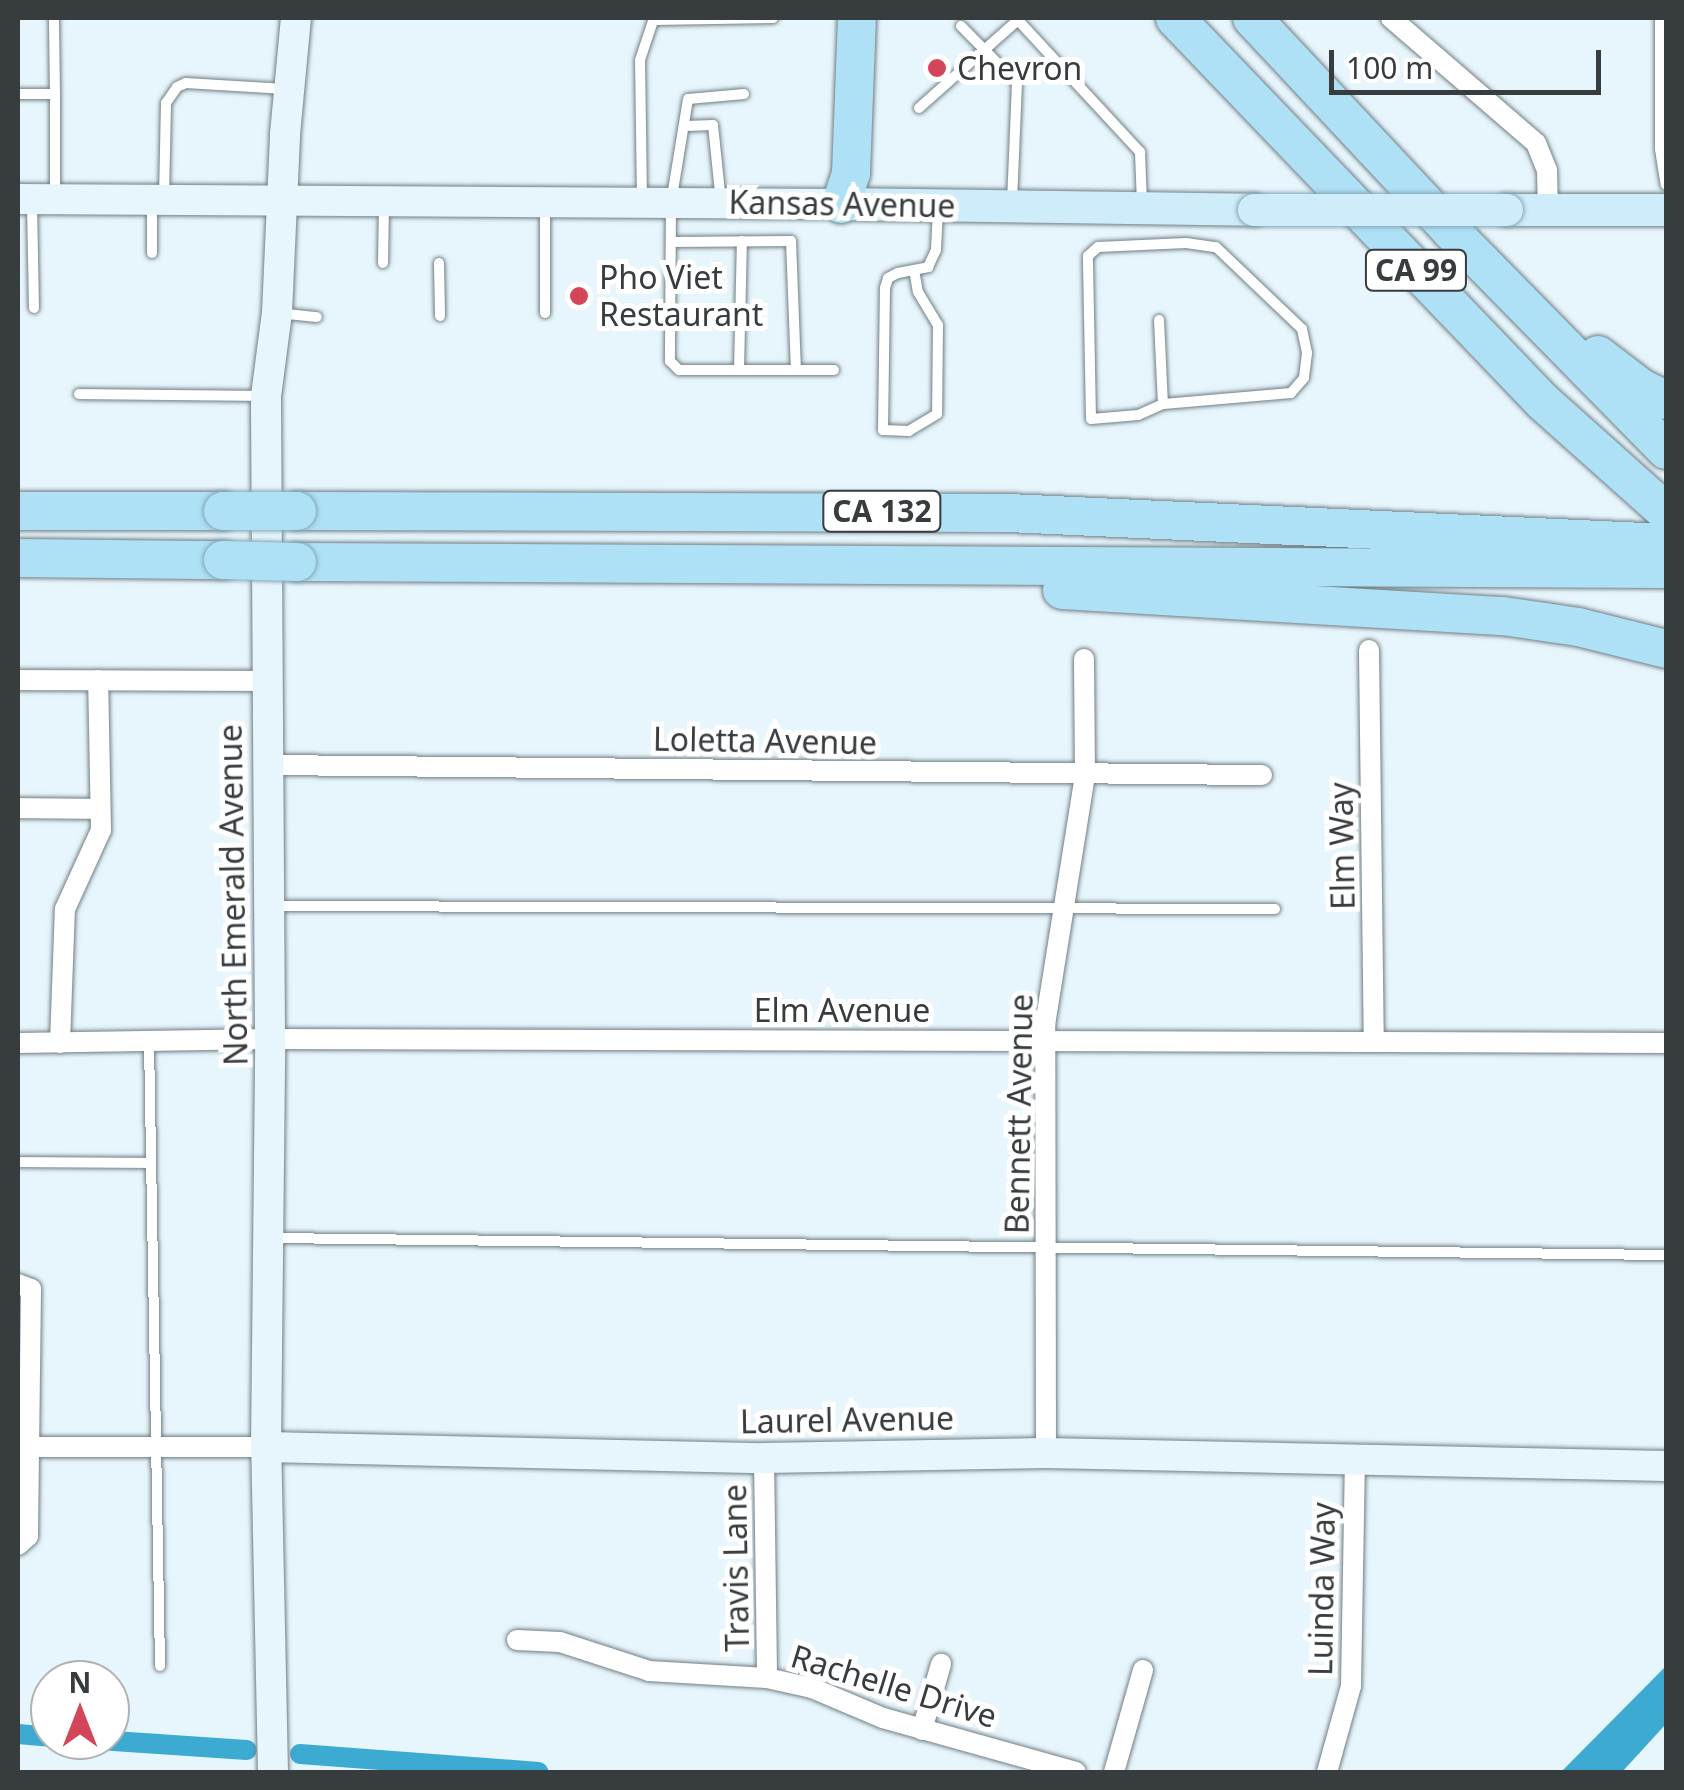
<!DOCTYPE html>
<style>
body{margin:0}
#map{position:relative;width:1684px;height:1790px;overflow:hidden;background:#e7f6fc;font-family:"Noto Sans",sans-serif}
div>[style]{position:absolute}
.water>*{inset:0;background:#3daad2}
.canal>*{height:20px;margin:-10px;padding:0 10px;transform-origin:10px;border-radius:10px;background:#3daad2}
.roads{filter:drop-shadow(0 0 2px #717e84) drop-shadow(0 0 2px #717e84)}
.lane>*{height:10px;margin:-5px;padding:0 5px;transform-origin:5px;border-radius:5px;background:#fff}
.street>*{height:20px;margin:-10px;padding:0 10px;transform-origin:10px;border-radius:10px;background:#fff}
.secondary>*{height:30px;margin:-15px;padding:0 15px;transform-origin:15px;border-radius:15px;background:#e7f6fc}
.primary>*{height:32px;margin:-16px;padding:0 16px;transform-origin:16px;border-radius:16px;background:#ceecfa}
.highway>*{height:38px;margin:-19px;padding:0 19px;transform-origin:19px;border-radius:19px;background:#aee0f6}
.bridges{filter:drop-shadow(0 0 2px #84a7b6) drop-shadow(0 0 2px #84a7b6)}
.primary-bridge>*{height:32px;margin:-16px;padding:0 16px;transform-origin:16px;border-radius:16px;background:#ceecfa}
.highway-bridge>*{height:38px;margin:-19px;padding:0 19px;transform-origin:19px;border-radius:19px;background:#aee0f6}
.dots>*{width:28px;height:28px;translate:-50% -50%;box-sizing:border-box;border:5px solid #fff;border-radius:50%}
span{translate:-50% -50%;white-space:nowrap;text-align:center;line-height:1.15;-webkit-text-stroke:10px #fff;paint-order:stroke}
.shield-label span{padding:2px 8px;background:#fff;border:2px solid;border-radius:8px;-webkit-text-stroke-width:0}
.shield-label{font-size:30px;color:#373c3f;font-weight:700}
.poi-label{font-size:32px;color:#373c3f}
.left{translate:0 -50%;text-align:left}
.street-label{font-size:32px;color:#373c3f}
.frame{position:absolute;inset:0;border:20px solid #373c3f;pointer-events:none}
.north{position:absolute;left:30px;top:1660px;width:100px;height:100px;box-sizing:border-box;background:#fff;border:2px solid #afb1b2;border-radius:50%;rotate:0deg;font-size:28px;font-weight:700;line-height:40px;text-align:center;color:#373c3f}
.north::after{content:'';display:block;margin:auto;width:35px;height:45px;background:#d5455a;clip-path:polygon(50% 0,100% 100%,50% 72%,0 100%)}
.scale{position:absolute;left:1329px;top:50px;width:272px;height:45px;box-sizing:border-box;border:5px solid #373c3f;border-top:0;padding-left:12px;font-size:30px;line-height:35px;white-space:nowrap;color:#373c3f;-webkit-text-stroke:8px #fff;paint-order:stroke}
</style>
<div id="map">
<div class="water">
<div style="clip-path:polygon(1666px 1666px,1666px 1724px,1622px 1772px,1561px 1772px)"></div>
</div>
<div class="canal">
<div style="left:18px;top:1734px;width:32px;rotate:5deg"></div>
<div style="left:99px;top:1740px;width:148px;rotate:3.9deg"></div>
<div style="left:300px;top:1754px;width:239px;rotate:4.3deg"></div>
</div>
<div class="roads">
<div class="lane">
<div style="left:1016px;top:18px;width:183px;rotate:47.2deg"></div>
<div style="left:1140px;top:152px;width:53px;rotate:87.8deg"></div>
<div style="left:1660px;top:18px;width:131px;rotate:90deg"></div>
<div style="left:1660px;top:149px;width:36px;rotate:81deg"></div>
<div style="left:654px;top:20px;width:119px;rotate:-1deg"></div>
<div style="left:961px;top:26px;width:80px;rotate:45.5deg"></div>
<div style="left:1017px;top:83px;width:117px;rotate:92.4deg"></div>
<div style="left:18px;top:94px;width:37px"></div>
<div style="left:55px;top:94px;width:76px;rotate:-90.8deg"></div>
<div style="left:55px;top:94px;width:104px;rotate:90deg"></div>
<div style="left:744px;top:94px;width:56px;rotate:174.9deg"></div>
<div style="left:688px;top:99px;width:105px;rotate:99.3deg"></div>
<div style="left:671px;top:203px;width:158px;rotate:90.4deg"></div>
<div style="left:670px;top:361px;width:13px;rotate:45deg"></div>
<div style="left:679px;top:370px;width:155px"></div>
<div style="left:919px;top:108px;width:132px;rotate:-41.6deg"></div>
<div style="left:686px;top:126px;width:27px;rotate:-2deg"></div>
<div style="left:713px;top:125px;width:77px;rotate:84.1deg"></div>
<div style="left:164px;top:198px;width:95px;rotate:-88.8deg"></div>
<div style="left:166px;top:103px;width:19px;rotate:-55deg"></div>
<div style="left:177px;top:87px;width:10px;rotate:-24deg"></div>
<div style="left:186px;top:83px;width:99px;rotate:3.5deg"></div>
<div style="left:642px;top:201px;width:141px;rotate:-90.8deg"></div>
<div style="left:640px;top:60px;width:44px;rotate:-71.6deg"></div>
<div style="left:32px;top:204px;width:104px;rotate:88.9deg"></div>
<div style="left:545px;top:204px;width:109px;rotate:90deg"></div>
<div style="left:152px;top:205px;width:48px;rotate:90deg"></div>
<div style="left:671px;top:242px;width:120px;rotate:-0.5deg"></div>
<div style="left:791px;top:241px;width:129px;rotate:87.8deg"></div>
<div style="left:1186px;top:243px;width:30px;rotate:8deg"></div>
<div style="left:1216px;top:247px;width:119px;rotate:43.6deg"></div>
<div style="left:1302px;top:329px;width:25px;rotate:78deg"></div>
<div style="left:1307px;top:353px;width:25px;rotate:97deg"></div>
<div style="left:1304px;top:378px;width:20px;rotate:131deg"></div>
<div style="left:1291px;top:393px;width:128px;rotate:175.1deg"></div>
<div style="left:1163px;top:404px;width:27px;rotate:156deg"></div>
<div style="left:1138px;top:415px;width:47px;rotate:175.1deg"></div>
<div style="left:1091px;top:419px;width:163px;rotate:-91.1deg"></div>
<div style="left:1088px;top:256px;width:13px;rotate:-42deg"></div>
<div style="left:1098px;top:247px;width:88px;rotate:-2.6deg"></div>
<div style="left:383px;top:263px;width:59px;rotate:-89deg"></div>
<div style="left:439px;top:263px;width:53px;rotate:88.9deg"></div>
<div style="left:914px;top:270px;width:22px;rotate:80deg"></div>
<div style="left:918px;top:292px;width:39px;rotate:59deg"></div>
<div style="left:938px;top:325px;width:89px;rotate:90.6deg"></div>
<div style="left:937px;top:414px;width:33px;rotate:149deg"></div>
<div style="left:909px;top:431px;width:26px;rotate:-178deg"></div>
<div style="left:883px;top:430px;width:142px;rotate:-89.2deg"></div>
<div style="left:885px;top:288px;width:10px;rotate:-73deg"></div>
<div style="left:888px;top:278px;width:11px;rotate:-27deg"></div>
<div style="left:898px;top:273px;width:31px;rotate:-11deg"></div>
<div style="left:928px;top:267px;width:19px;rotate:-65deg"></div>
<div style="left:936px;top:250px;width:41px;rotate:-87.2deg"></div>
<div style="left:278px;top:313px;width:39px;rotate:6deg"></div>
<div style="left:1159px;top:320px;width:84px;rotate:87.3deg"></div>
<div style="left:739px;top:370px;width:129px;rotate:-88.7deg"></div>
<div style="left:79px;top:394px;width:184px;rotate:0.6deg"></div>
<div style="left:270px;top:906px;width:1005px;rotate:0.17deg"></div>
<div style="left:149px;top:1041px;width:625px;rotate:88.99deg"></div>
<div style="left:18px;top:1162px;width:131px;rotate:0.4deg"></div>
<div style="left:273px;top:1238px;width:1393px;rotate:0.7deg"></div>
</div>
<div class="street">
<div style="left:1391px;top:18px;width:191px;rotate:40.8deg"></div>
<div style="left:1536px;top:143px;width:29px;rotate:68deg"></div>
<div style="left:1547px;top:170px;width:40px;rotate:88.6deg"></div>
<div style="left:1369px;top:650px;width:391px;rotate:89.3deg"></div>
<div style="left:18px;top:680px;width:248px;rotate:0.2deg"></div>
<div style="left:268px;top:765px;width:994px;rotate:0.58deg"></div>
<div style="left:18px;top:808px;width:81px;rotate:0.7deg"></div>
<div style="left:18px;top:1043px;width:252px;rotate:-0.9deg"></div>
<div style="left:270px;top:1039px;width:1396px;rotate:0.16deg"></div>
<div style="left:60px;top:1043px;width:134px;rotate:-87.9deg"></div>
<div style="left:65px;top:909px;width:87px;rotate:-65.5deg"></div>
<div style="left:101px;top:830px;width:150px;rotate:-91.1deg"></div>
<div style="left:18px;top:1284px;width:14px;rotate:21deg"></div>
<div style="left:31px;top:1289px;width:247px;rotate:90.7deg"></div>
<div style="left:28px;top:1536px;width:13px;rotate:138deg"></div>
<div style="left:29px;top:1447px;width:237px"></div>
<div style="left:1046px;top:1453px;width:428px;rotate:-90.1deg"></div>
<div style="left:1045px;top:1025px;width:253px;rotate:-80.9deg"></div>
<div style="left:1085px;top:775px;width:116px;rotate:-90.5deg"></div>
<div style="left:764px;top:1458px;width:220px;rotate:89.2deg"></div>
<div style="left:517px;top:1640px;width:43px;rotate:2.7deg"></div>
<div style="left:560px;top:1642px;width:94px;rotate:18deg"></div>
<div style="left:649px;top:1671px;width:118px;rotate:3.4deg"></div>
<div style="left:767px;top:1678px;width:46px;rotate:12.5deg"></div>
<div style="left:812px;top:1688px;width:77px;rotate:22.9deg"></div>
<div style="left:883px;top:1718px;width:200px;rotate:15.6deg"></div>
<div style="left:922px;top:1730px;width:69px;rotate:-73.9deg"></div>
<div style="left:1114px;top:1772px;width:106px;rotate:-74.1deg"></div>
<div style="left:1327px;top:1772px;width:89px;rotate:-74.4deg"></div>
<div style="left:1351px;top:1686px;width:224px;rotate:-89deg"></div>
</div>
<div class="secondary">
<div style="left:18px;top:199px;width:823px;rotate:0.35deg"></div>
<div style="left:266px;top:1447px;width:498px;rotate:1.3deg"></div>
<div style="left:764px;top:1458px;width:282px;rotate:-1deg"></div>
<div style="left:1046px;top:1453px;width:620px;rotate:1.2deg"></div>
<div style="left:273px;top:1772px;width:325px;rotate:-91.2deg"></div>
<div style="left:266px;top:1447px;width:408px;rotate:-89.4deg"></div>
<div style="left:270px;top:1039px;width:643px;rotate:-90.36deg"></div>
<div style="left:266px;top:396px;width:84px;rotate:-82.5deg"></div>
<div style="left:277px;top:313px;width:179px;rotate:-87.4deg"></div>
<div style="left:285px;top:134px;width:117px;rotate:-84.6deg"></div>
</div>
<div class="primary">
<div style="left:841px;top:204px;width:413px;rotate:0.8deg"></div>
<div style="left:1507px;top:210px;width:159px"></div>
</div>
<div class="highway">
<div style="left:1175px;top:18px;width:530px;rotate:46.22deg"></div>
<div style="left:1542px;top:401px;width:166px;rotate:41.8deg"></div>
<div style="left:1252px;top:18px;width:291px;rotate:46.9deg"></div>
<div style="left:1451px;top:231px;width:307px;rotate:45.5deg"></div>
<div style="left:841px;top:204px;width:33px;rotate:-72deg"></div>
<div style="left:851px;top:173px;width:155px;rotate:-87.8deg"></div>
<div style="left:1598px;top:355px;width:54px;rotate:37.5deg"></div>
<div style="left:1641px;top:388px;width:28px;rotate:26deg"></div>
<div style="left:18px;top:511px;width:205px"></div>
<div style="left:297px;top:511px;width:711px;rotate:0.16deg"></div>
<div style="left:1008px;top:513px;width:659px;rotate:2.61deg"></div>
<div style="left:18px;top:558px;width:205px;rotate:0.6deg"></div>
<div style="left:297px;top:562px;width:1369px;rotate:0.29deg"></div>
<div style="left:1062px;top:590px;width:442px;rotate:3.4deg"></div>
<div style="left:1503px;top:616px;width:76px;rotate:8.3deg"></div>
<div style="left:1578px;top:627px;width:91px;rotate:14deg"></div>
</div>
</div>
<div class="bridges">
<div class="primary-bridge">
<div style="left:1254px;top:210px;width:253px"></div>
</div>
<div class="highway-bridge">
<div style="left:223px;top:511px;width:74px"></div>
<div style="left:223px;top:560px;width:74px;rotate:1.5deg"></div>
</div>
</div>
<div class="dots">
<div style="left:937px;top:68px;background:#d5455a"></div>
<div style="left:579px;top:296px;background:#d5455a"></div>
</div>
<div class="shield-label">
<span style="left:1416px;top:270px">CA 99</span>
<span style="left:882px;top:511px">CA 132</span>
</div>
<div class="poi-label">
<span class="left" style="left:957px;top:68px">Chevron</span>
<span class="left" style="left:599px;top:296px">Pho Viet<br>Restaurant</span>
</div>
<div class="street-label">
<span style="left:842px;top:204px;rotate:1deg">Kansas Avenue</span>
<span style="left:765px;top:741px;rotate:1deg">Loletta Avenue</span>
<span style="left:1342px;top:846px;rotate:-91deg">Elm Way</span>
<span style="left:233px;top:895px;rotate:-91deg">North Emerald Avenue</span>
<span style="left:842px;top:1010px">Elm Avenue</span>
<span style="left:1019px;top:1114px;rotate:-89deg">Bennett Avenue</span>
<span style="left:847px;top:1420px;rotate:-1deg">Laurel Avenue</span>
<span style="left:736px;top:1568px;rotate:-91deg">Travis Lane</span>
<span style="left:1322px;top:1589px;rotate:-89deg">Luinda Way</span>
<span style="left:894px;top:1686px;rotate:17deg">Rachelle Drive</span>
</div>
<div class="frame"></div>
<div class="north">N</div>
<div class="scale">100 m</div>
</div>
